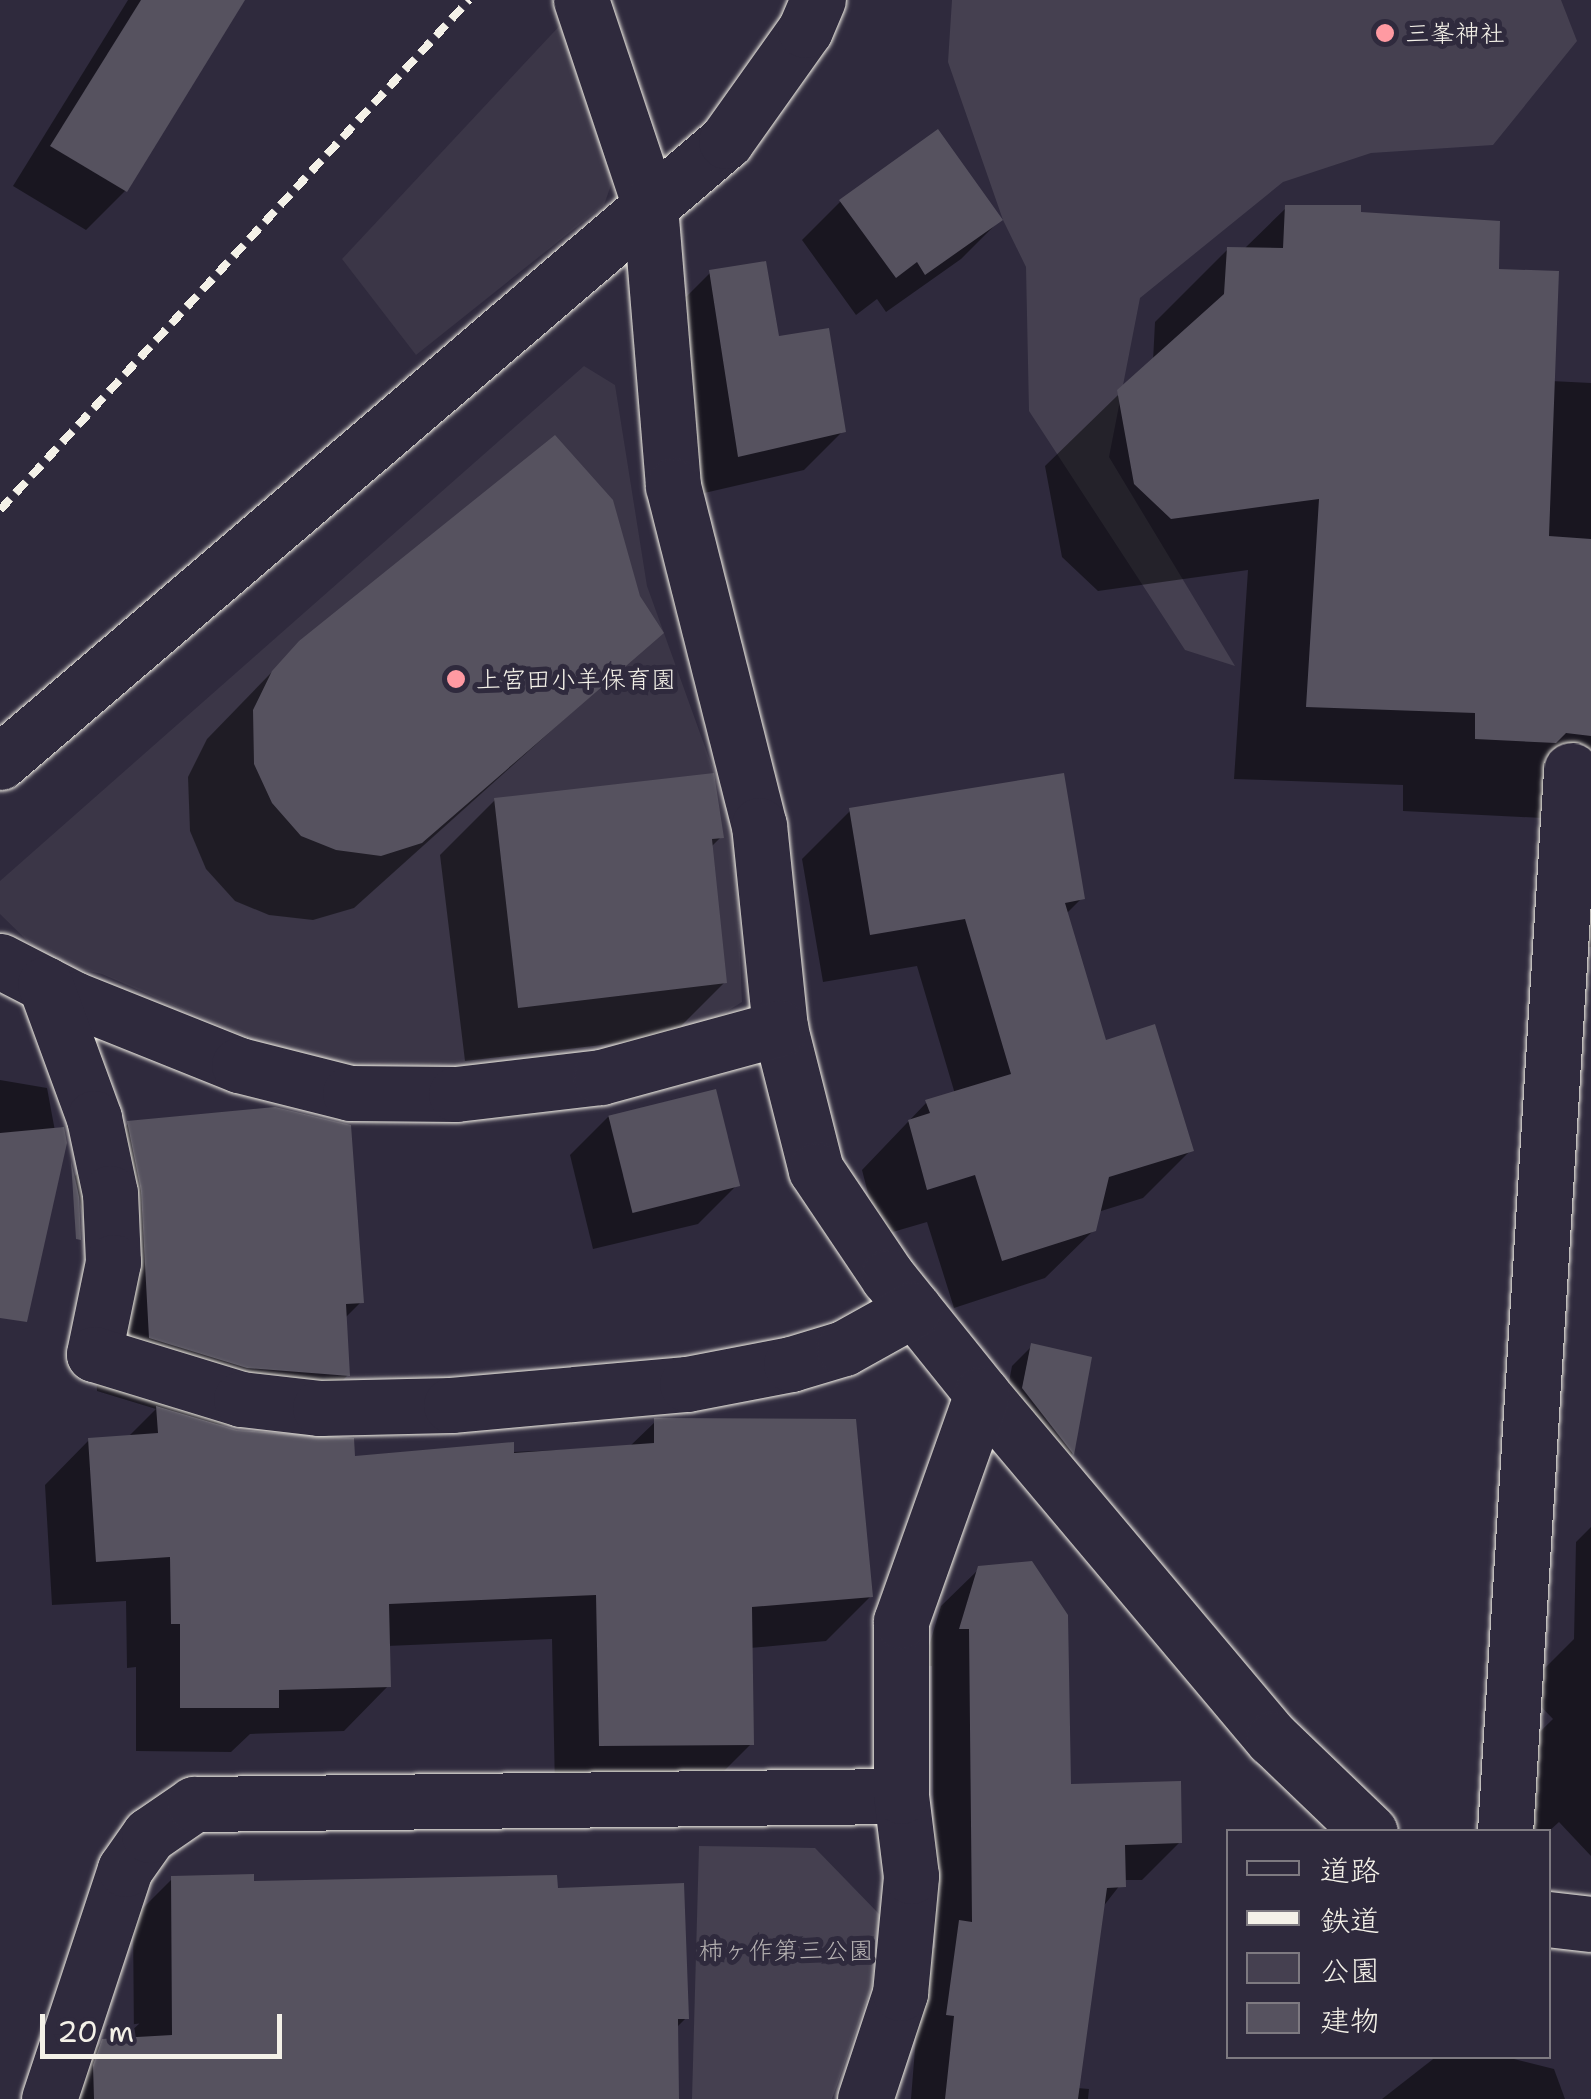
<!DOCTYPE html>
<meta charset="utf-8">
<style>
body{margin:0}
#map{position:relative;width:1591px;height:2099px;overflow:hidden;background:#2f2a3d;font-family:"Shantell Sans","Klee One",sans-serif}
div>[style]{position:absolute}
.built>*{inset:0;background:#3b3647}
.green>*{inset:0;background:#454050}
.shadow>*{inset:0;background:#0007}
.building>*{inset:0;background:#56525f;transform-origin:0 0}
.roads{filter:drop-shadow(0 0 2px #f4f1e8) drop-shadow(0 0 2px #f4f1e8)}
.minor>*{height:55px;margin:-27.5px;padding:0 27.5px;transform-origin:27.5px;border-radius:27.5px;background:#2f2a3d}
.rail>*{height:8px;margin-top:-4px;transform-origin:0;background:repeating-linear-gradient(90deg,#f4f1e8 0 15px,transparent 0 23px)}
.dots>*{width:28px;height:28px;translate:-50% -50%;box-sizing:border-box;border:5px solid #2f2a3d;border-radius:50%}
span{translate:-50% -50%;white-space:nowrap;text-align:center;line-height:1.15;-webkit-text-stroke:10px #2f2a3d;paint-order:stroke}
.poi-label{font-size:25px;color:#f4f1e8}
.left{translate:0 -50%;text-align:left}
.park-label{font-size:25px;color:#b7b3b3}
.legend{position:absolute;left:1226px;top:1829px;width:325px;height:230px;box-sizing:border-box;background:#2f2a3d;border:2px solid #7e7a81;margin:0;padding:12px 18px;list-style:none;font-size:30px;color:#f4f1e8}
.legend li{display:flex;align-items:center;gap:20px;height:50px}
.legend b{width:50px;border:2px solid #7e7a81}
.scale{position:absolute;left:40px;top:2014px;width:242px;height:45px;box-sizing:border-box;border:5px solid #f4f1e8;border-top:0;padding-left:12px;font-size:30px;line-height:35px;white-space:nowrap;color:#f4f1e8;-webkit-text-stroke:8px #2f2a3d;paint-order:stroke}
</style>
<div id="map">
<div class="built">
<div style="clip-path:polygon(565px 20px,618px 165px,604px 205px,416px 355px,342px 259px)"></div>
<div style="clip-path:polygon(584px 366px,615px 385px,647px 586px,735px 830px,742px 1002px,663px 1051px,397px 1077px,276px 1050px,102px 974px,50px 963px,0 914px,0 881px)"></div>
</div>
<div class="green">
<div style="clip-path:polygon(952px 0,1561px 0,1577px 41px,1493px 145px,1371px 153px,1283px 182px,1140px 298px,1109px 457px,1235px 666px,1185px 650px,1029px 411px,1026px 267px,1003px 220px,948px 62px)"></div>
<div style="clip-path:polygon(699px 1846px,815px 1848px,880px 1915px,872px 1985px,832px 2099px,692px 2099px)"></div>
</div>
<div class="shadow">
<div style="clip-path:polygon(128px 0,242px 0,125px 191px,86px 230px,13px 186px)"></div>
<div style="clip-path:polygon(841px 201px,1000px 220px,961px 259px,886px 312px,877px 299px,856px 315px,802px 240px)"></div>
<div style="clip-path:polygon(1286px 208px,1358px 215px,1496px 272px,1551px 381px,1591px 383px,1591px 947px,1576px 946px,1581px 820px,1403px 811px,1403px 785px,1234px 779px,1248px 570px,1098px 591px,1062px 557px,1045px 466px,1153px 361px,1155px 322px,1228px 249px,1244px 249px)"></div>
<div style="clip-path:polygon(710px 273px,777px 339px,843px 431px,804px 470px,700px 494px,671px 312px)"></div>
<div style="clip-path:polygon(638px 597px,661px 632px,354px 908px,313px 920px,269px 915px,235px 901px,206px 869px,190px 831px,188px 777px,207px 739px,301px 642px)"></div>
<div style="clip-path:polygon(495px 800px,721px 837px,711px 847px,725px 982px,670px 1037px,465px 1061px,440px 855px)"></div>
<div style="clip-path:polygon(850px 811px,1082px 898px,1066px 914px,1105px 1043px,1191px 1150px,1143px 1198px,1098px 1212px,1094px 1230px,1045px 1278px,954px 1308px,927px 1222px,879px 1236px,862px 1170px,927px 1102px,955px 1094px,917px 966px,823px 982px,802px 859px)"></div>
<div style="clip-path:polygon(0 1080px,47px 1088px,55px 1131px,0 1271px)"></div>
<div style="clip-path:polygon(609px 1116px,737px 1185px,698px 1224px,593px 1249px,570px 1155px)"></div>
<div style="clip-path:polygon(128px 1124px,361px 1302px,344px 1319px,348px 1375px,295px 1428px,208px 1424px,353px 1459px,629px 1447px,656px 1421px,871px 1596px,826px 1641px,750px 1648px,751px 1744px,706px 1789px,555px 1790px,552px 1639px,387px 1646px,388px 1686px,344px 1731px,250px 1734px,231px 1752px,136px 1751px,136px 1667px,127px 1668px,126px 1601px,52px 1605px,45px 1485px,89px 1440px,128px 1437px,156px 1409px,97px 1391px,89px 1246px,75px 1176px)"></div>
<div style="clip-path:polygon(1032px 1346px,1089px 1359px,1072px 1454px,1053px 1473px,1004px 1409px,1012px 1366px)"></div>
<div style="clip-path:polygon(1591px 1527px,1591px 1856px,1559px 1822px,1548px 1832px,1533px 1832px,1502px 1798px,1501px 1770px,1553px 1719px,1524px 1689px,1574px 1639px,1576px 1542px)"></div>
<div style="clip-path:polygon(979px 1569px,1069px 1786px,1180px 1842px,1142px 1880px,1124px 1880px,1102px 1908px,1077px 2088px,1089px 2089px,1088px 2099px,911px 2099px,922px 1960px,935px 1947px,932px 1666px,923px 1666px,941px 1606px)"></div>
<div style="clip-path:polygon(172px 1879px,556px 1890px,686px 2018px,675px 2029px,676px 2099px,57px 2099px,63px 2081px,103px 2041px,134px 2040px,133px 1918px)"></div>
<div style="clip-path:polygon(1437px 2056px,1502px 2056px,1554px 2069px,1565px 2099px,1382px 2099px)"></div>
</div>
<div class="building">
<div style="clip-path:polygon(141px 0,245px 0,127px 192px,50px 146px)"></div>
<div style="clip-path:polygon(938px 129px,1003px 220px,925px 275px,917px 262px,896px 278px,839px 200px)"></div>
<div style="clip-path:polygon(1285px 205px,1361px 205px,1361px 212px,1500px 221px,1499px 269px,1559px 271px,1549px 536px,1591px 539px,1591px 736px,1566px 733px,1556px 743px,1475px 739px,1475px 713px,1306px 707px,1319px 499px,1171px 519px,1134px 484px,1117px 390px,1224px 294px,1227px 247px,1283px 248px)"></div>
<div style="clip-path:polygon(766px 261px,779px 336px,829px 328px,846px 432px,738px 457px,709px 270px)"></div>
<div style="clip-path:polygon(555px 435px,613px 500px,640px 596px,664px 633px,422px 843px,381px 856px,336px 850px,301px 836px,272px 803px,254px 764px,253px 710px,272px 671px,299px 641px)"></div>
<div style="clip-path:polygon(714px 773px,724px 838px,712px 839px,727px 983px,518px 1008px,494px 798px)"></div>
<div style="clip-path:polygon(1064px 773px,1085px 899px,1065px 903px,1106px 1040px,1155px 1024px,1194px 1151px,1109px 1177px,1096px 1231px,1002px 1261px,975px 1175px,927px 1190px,908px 1120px,930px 1113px,925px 1100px,1011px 1074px,965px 919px,870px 935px,849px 808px)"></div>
<div style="left:716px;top:1089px;width:100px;height:111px;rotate:76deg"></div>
<div style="clip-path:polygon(275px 1107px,351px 1125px,364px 1303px,346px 1304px,350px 1376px,247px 1368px,149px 1338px,141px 1191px,127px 1121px)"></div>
<div style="clip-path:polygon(64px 1127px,67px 1143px,27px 1322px,0 1318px,0 1133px)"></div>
<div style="clip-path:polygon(71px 1161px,79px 1197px,81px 1240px,76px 1239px)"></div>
<div style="clip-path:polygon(1031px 1343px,1092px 1357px,1074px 1455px,1022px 1388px)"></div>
<div style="clip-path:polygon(156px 1406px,237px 1430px,354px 1438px,355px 1456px,514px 1442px,514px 1453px,654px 1443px,654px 1418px,856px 1419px,873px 1597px,752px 1607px,754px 1745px,599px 1746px,596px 1595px,389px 1604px,391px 1687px,279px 1690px,279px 1708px,180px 1708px,180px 1624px,171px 1624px,170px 1557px,96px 1562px,88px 1438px,158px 1433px)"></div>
<div style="clip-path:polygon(1032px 1561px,1068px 1615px,1071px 1784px,1181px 1781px,1182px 1843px,1125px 1845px,1126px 1887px,1107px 1888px,1078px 2099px,945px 2099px,954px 2016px,946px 2015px,959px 1920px,972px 1922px,969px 1629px,959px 1629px,978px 1566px)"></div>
<div style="clip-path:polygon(254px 1874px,254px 1881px,557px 1875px,558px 1888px,684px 1883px,689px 2019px,678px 2019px,679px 2099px,94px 2099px,93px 2065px,102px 2039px,172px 2035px,171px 1876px)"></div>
</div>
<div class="roads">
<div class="minor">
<div style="left:581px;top:0;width:217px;rotate:71.5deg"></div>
<div style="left:650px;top:206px;width:281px;rotate:85.3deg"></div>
<div style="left:673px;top:486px;width:350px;rotate:75.8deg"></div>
<div style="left:759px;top:825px;width:204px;rotate:84.1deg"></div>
<div style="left:780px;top:1028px;width:146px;rotate:75.8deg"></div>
<div style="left:816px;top:1170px;width:129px;rotate:56.1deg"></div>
<div style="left:888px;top:1277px;width:150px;rotate:51.2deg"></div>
<div style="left:982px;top:1394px;width:451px;rotate:49.9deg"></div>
<div style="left:1273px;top:1739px;width:134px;rotate:43.8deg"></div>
<div style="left:0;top:762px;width:955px;rotate:-40.54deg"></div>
<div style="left:726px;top:141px;width:136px;rotate:-54.6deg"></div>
<div style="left:805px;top:30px;width:33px;rotate:-67deg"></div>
<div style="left:0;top:961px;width:83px;rotate:27.2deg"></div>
<div style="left:74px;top:999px;width:178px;rotate:21.8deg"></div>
<div style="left:239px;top:1065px;width:114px;rotate:14.2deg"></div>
<div style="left:350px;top:1093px;width:106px;rotate:0.5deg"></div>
<div style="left:456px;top:1094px;width:146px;rotate:-6.7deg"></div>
<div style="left:601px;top:1077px;width:186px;rotate:-15.3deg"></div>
<div style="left:45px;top:984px;width:143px;rotate:69.9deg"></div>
<div style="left:94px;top:1118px;width:77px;rotate:78deg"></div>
<div style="left:110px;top:1193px;width:69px;rotate:87.5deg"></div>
<div style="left:113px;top:1262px;width:94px;rotate:101.7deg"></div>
<div style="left:94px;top:1354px;width:154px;rotate:17deg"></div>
<div style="left:241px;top:1399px;width:80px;rotate:6.5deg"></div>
<div style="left:320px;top:1408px;width:131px;rotate:-1.3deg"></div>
<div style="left:451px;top:1405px;width:237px;rotate:-5.1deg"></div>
<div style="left:687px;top:1384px;width:106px;rotate:-10.9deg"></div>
<div style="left:791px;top:1364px;width:55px;rotate:-16.8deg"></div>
<div style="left:844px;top:1348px;width:80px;rotate:-29.1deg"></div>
<div style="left:1505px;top:1832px;width:1064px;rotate:-86.44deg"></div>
<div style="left:1548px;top:1919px;width:43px;rotate:6.6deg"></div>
<div style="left:49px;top:2099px;width:242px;rotate:-71.7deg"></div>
<div style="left:125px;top:1869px;width:42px;rotate:-54.8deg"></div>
<div style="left:149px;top:1835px;width:55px;rotate:-34.6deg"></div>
<div style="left:194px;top:1804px;width:707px;rotate:-0.65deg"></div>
<div style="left:865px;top:2099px;width:112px;rotate:-71.7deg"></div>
<div style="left:900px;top:1993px;width:118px;rotate:-84.6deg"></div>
<div style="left:911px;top:1876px;width:81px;rotate:-97.1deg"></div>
<div style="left:901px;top:1796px;width:175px;rotate:-90deg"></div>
<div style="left:901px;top:1621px;width:241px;rotate:-70.4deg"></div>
</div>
</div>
<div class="rail">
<div style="left:0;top:510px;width:693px;rotate:-47.4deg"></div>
</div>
<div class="dots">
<div style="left:1385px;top:33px;background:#ff9aa2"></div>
<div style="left:456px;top:679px;background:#ff9aa2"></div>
</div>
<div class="poi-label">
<span class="left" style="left:1405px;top:33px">三峯神社</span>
<span class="left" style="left:476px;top:679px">上宮田小羊保育園</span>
</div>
<div class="park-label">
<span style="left:786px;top:1950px">柿ヶ作第三公園</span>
</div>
<ul class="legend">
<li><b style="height:12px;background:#2f2a3d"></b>道路</li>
<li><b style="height:12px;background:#f4f1e8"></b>鉄道</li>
<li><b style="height:28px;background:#454050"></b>公園</li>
<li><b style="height:28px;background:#56525f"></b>建物</li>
</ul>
<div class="scale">20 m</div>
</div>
